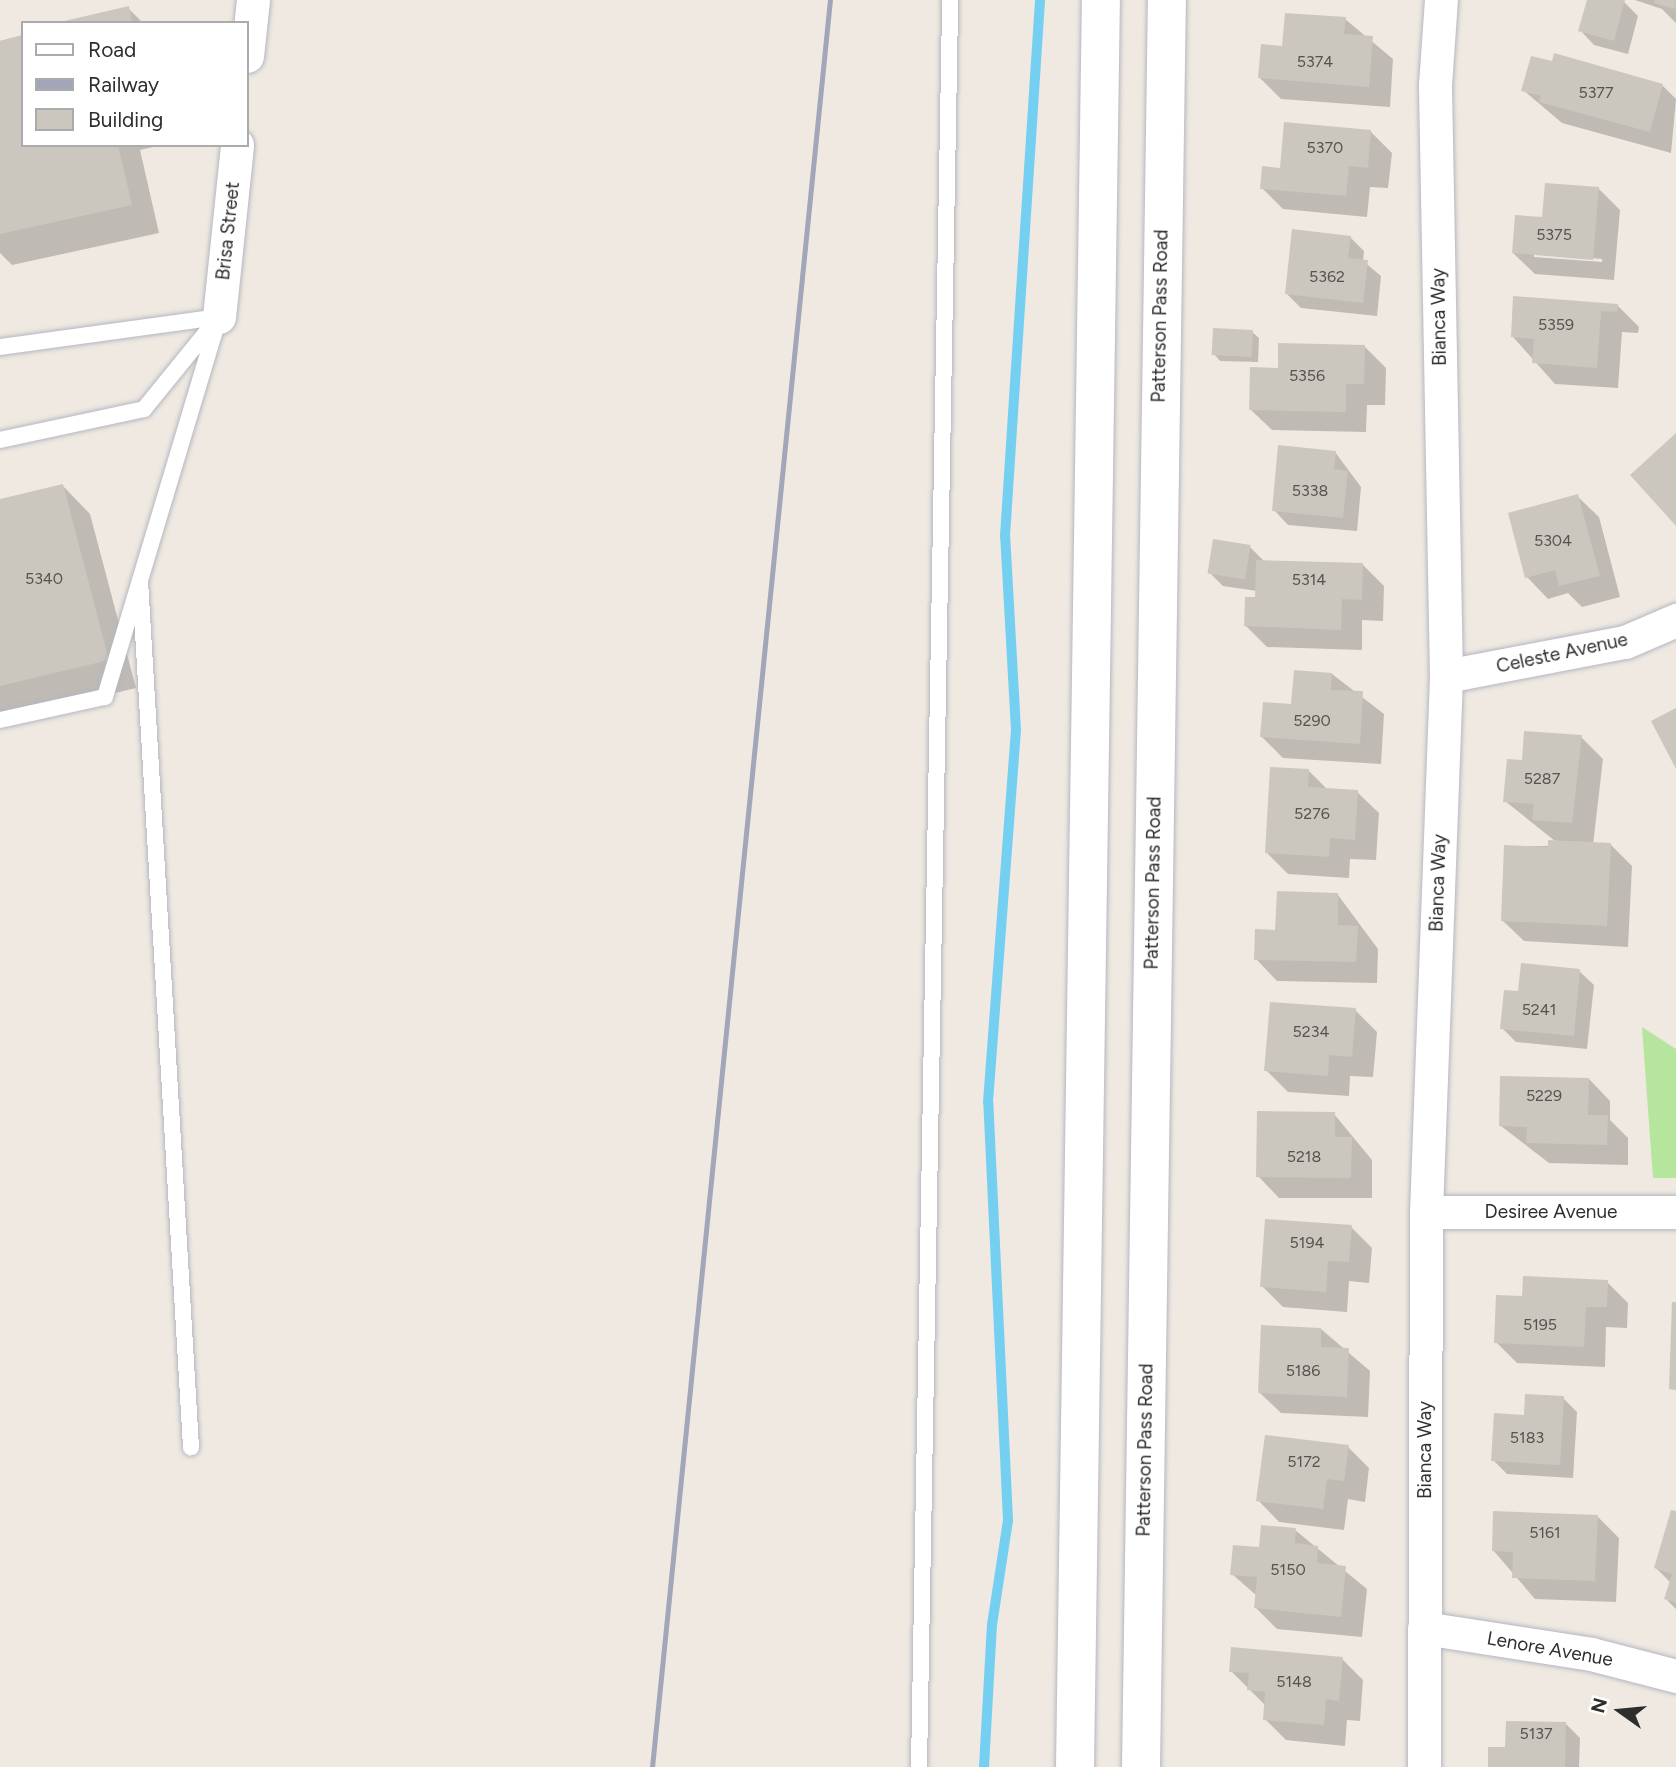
<!DOCTYPE html>
<style>
body{margin:0}
#map{position:relative;width:1676px;height:1767px;overflow:hidden;background:#efe9e1;font-family:Figtree,sans-serif}
div>[style]{position:absolute}
.green>*{inset:0;background:#b6e59e}
.shadow>*{inset:0;background:#0003}
.stream>*{height:10px;margin:-5px;padding:0 5px;transform-origin:5px;border-radius:5px;background:#75cff0}
.building>*{inset:0;background:#cbc7bf;transform-origin:0 0}
.roads{filter:drop-shadow(0 0 2px #b4b7c1) drop-shadow(0 0 2px #b4b7c1)}
.lane>*{height:16px;margin:-8px;padding:0 8px;transform-origin:8px;border-radius:8px;background:#fff}
.street>*{height:33px;margin:-16.5px;padding:0 16.5px;transform-origin:16.5px;border-radius:16.5px;background:#fff}
.secondary>*{height:38px;margin:-19px;padding:0 19px;transform-origin:19px;border-radius:19px;background:#fff}
.rail>*{height:5px;margin:-2.5px;padding:0 2.5px;transform-origin:2.5px;border-radius:2.5px;background:#a3a6b8}
span{translate:-50% -50%;white-space:nowrap;text-align:center;line-height:1.15;-webkit-text-stroke:6px #fff;paint-order:stroke}
.number-label{font-size:16px;color:#555452}
.number-label span{-webkit-text-stroke-width:0}
.street-label{font-size:19px;color:#2e2e2e}
.legend{position:absolute;left:21px;top:21px;width:228px;height:126px;box-sizing:border-box;background:#fff;border:2px solid #ababab;margin:0;padding:9px 12px;list-style:none;font-size:21px;color:#2e2e2e}
.legend li{display:flex;align-items:center;gap:14px;height:35px}
.legend b{width:35px;border:2px solid #ababab}
.north{position:absolute;left:1585px;top:1676px;width:70px;height:70px;-webkit-text-stroke:5px #fff;paint-order:stroke;rotate:285deg;font-size:19px;font-weight:700;line-height:28px;text-align:center;color:#2e2e2e}
.north::after{content:'';display:block;margin:auto;width:24px;height:32px;background:#2e2e2e;clip-path:polygon(50% 0,100% 100%,50% 72%,0 100%)}
</style>
<div id="map">
<div class="green">
<div style="clip-path:polygon(1642px 1027px,1676px 1049px,1676px 1178px,1653px 1178px)"></div>
</div>
<div class="shadow">
<div style="clip-path:polygon(1589px 0,1624px 2px,1638px 16px,1628px 54px,1594px 45px,1580px 30px)"></div>
<div style="clip-path:polygon(1635px 0,1676px 0,1676px 23px,1662px 9px)"></div>
<div style="clip-path:polygon(128px 8px,143px 23px,71px 23px)"></div>
<div style="clip-path:polygon(1345px 19px,1393px 59px,1390px 107px,1281px 99px,1260px 78px,1284px 48px)"></div>
<div style="clip-path:polygon(23px 35px,23px 145px,162px 145px,140px 150px,159px 233px,12px 265px,0 253px,0 41px)"></div>
<div style="clip-path:polygon(1662px 85px,1676px 99px,1671px 153px,1562px 123px,1523px 90px)"></div>
<div style="clip-path:polygon(1370px 131px,1392px 153px,1388px 188px,1370px 187px,1367px 217px,1283px 209px,1262px 188px,1281px 170px)"></div>
<div style="clip-path:polygon(evenodd,1598px 188px,1620px 210px,1614px 280px,1535px 274px,1513px 253px,1544px 219px,1598px 188px,1534px 253px,1602px 259px,1602px 262px,1534px 257px,1534px 253px)"></div>
<div style="clip-path:polygon(1350px 237px,1364px 251px,1363px 261px,1381px 276px,1377px 316px,1301px 308px,1287px 294px)"></div>
<div style="clip-path:polygon(1617px 305px,1639px 327px,1638px 333px,1622px 332px,1618px 388px,1555px 384px,1513px 337px)"></div>
<div style="clip-path:polygon(1252px 332px,1259px 338px,1258px 362px,1220px 361px,1214px 354px)"></div>
<div style="clip-path:polygon(1364px 346px,1386px 368px,1385px 405px,1367px 405px,1366px 432px,1272px 430px,1250px 409px,1279px 370px)"></div>
<div style="clip-path:polygon(1335px 452px,1361px 487px,1357px 531px,1288px 525px,1274px 510px)"></div>
<div style="clip-path:polygon(62px 485px,90px 514px,136px 688px,0 721px,0 500px)"></div>
<div style="clip-path:polygon(1577px 496px,1599px 517px,1620px 597px,1582px 607px,1568px 593px,1548px 599px,1527px 577px)"></div>
<div style="clip-path:polygon(1250px 547px,1265px 562px,1363px 565px,1384px 586px,1383px 621px,1362px 620px,1362px 650px,1267px 647px,1246px 626px,1257px 591px,1223px 586px,1209px 572px)"></div>
<div style="clip-path:polygon(1332px 674px,1384px 714px,1381px 764px,1283px 758px,1262px 737px)"></div>
<div style="clip-path:polygon(1581px 737px,1603px 759px,1593px 845px,1610px 844px,1632px 866px,1628px 947px,1524px 941px,1502px 920px,1506px 847px,1577px 845px,1555px 841px,1505px 801px,1524px 762px)"></div>
<div style="clip-path:polygon(1309px 771px,1328px 790px,1357px 792px,1379px 813px,1376px 860px,1350px 859px,1349px 878px,1288px 874px,1267px 853px)"></div>
<div style="clip-path:polygon(1338px 895px,1378px 949px,1377px 983px,1277px 981px,1256px 959px,1277px 931px)"></div>
<div style="clip-path:polygon(1579px 971px,1594px 985px,1587px 1049px,1516px 1042px,1502px 1028px,1519px 993px)"></div>
<div style="clip-path:polygon(1355px 1010px,1377px 1032px,1373px 1077px,1350px 1076px,1349px 1096px,1288px 1092px,1266px 1070px)"></div>
<div style="clip-path:polygon(1589px 1079px,1610px 1101px,1610px 1120px,1628px 1138px,1628px 1165px,1549px 1163px,1501px 1126px)"></div>
<div style="clip-path:polygon(1334px 1114px,1372px 1160px,1372px 1198px,1279px 1198px,1258px 1176px)"></div>
<div style="clip-path:polygon(1351px 1227px,1372px 1248px,1369px 1283px,1349px 1281px,1347px 1312px,1283px 1307px,1262px 1286px)"></div>
<div style="clip-path:polygon(1607px 1282px,1628px 1303px,1627px 1328px,1606px 1327px,1605px 1367px,1517px 1363px,1496px 1342px,1523px 1297px)"></div>
<div style="clip-path:polygon(1321px 1329px,1370px 1371px,1368px 1417px,1281px 1413px,1259px 1392px)"></div>
<div style="clip-path:polygon(1563px 1398px,1577px 1412px,1573px 1478px,1507px 1474px,1493px 1460px)"></div>
<div style="clip-path:polygon(1348px 1447px,1369px 1468px,1365px 1502px,1348px 1499px,1344px 1530px,1279px 1522px,1258px 1500px)"></div>
<div style="clip-path:polygon(1676px 1513px,1676px 1609px,1666px 1599px,1671px 1583px,1656px 1568px)"></div>
<div style="clip-path:polygon(1598px 1517px,1619px 1538px,1616px 1602px,1535px 1599px,1493px 1550px)"></div>
<div style="clip-path:polygon(1295px 1530px,1367px 1589px,1362px 1637px,1277px 1629px,1255px 1607px,1257px 1596px,1232px 1574px)"></div>
<div style="clip-path:polygon(1342px 1659px,1363px 1680px,1360px 1721px,1347px 1720px,1345px 1746px,1286px 1740px,1265px 1719px,1266px 1706px,1231px 1671px)"></div>
<div style="clip-path:polygon(1566px 1724px,1580px 1738px,1579px 1767px,1490px 1767px)"></div>
</div>
<div class="stream">
<div style="left:984px;top:1767px;width:142px;rotate:-86.8deg"></div>
<div style="left:992px;top:1625px;width:106px;rotate:-81.3deg"></div>
<div style="left:1008px;top:1520px;width:418px;rotate:-92.7deg"></div>
<div style="left:988px;top:1102px;width:373px;rotate:-85.7deg"></div>
<div style="left:1016px;top:730px;width:194px;rotate:-93.2deg"></div>
<div style="left:1005px;top:536px;width:537px;rotate:-86.26deg"></div>
</div>
<div class="building">
<div style="clip-path:polygon(1587px 0,1625px 0,1614px 41px,1578px 31px)"></div>
<div style="clip-path:polygon(1655px 0,1676px 0,1675px 9px,1654px 3px)"></div>
<div style="clip-path:polygon(129px 6px,132px 23px,60px 23px,60px 22px)"></div>
<div style="clip-path:polygon(1285px 13px,1346px 17px,1344px 34px,1373px 36px,1369px 87px,1258px 78px,1261px 44px,1282px 46px)"></div>
<div style="clip-path:polygon(23px 35px,23px 145px,118px 145px,132px 205px,0 234px,0 41px)"></div>
<div style="clip-path:polygon(1554px 53px,1663px 84px,1650px 132px,1539px 102px,1541px 96px,1521px 91px,1531px 56px,1552px 61px)"></div>
<div style="clip-path:polygon(1284px 122px,1371px 130px,1368px 168px,1349px 166px,1346px 196px,1260px 189px,1262px 166px,1280px 168px)"></div>
<div style="clip-path:polygon(1545px 183px,1599px 187px,1593px 260px,1512px 253px,1515px 215px,1542px 217px)"></div>
<div style="clip-path:polygon(1292px 229px,1351px 236px,1348px 258px,1368px 260px,1363px 303px,1285px 294px)"></div>
<div style="clip-path:polygon(1513px 296px,1618px 304px,1617px 312px,1601px 311px,1597px 368px,1532px 363px,1534px 339px,1511px 337px)"></div>
<div style="left:1213px;top:328px;width:40px;height:27px;rotate:3deg"></div>
<div style="clip-path:polygon(1278px 343px,1365px 345px,1364px 384px,1346px 384px,1346px 412px,1249px 410px,1250px 367px,1278px 368px)"></div>
<div style="clip-path:polygon(1676px 433px,1676px 526px,1630px 475px)"></div>
<div style="clip-path:polygon(1278px 445px,1336px 451px,1334px 469px,1348px 471px,1343px 518px,1272px 511px)"></div>
<div style="clip-path:polygon(63px 484px,109px 660px,0 686px,0 499px)"></div>
<div style="clip-path:polygon(1578px 494px,1600px 576px,1559px 586px,1555px 570px,1525px 578px,1508px 513px)"></div>
<div style="left:1213px;top:539px;width:38px;height:35px;rotate:9deg"></div>
<div style="clip-path:polygon(1256px 560px,1363px 563px,1362px 600px,1342px 599px,1341px 630px,1244px 626px,1245px 597px,1255px 597px)"></div>
<div style="clip-path:polygon(1294px 670px,1332px 673px,1331px 690px,1363px 691px,1360px 744px,1260px 737px,1263px 702px,1291px 704px)"></div>
<div style="clip-path:polygon(1676px 708px,1676px 769px,1651px 721px)"></div>
<div style="clip-path:polygon(1524px 731px,1582px 735px,1572px 823px,1532px 820px,1534px 804px,1503px 802px,1507px 759px,1522px 760px)"></div>
<div style="clip-path:polygon(1270px 767px,1309px 769px,1308px 787px,1358px 790px,1355px 840px,1330px 838px,1329px 857px,1265px 853px)"></div>
<div style="clip-path:polygon(1548px 840px,1611px 843px,1607px 926px,1501px 921px,1504px 845px,1548px 847px)"></div>
<div style="clip-path:polygon(1277px 891px,1338px 893px,1338px 925px,1358px 926px,1356px 962px,1254px 960px,1255px 929px,1275px 930px)"></div>
<div style="clip-path:polygon(1521px 963px,1580px 969px,1574px 1036px,1500px 1029px,1504px 990px,1518px 991px)"></div>
<div style="clip-path:polygon(1270px 1002px,1356px 1008px,1352px 1057px,1329px 1055px,1328px 1076px,1264px 1071px)"></div>
<div style="clip-path:polygon(1500px 1076px,1589px 1078px,1588px 1115px,1608px 1115px,1607px 1145px,1526px 1143px,1527px 1127px,1499px 1126px)"></div>
<div style="clip-path:polygon(1257px 1111px,1335px 1112px,1335px 1137px,1352px 1137px,1351px 1178px,1256px 1177px)"></div>
<div style="clip-path:polygon(1265px 1219px,1352px 1225px,1349px 1262px,1328px 1261px,1326px 1292px,1260px 1287px)"></div>
<div style="clip-path:polygon(1523px 1276px,1608px 1280px,1607px 1307px,1586px 1307px,1584px 1347px,1494px 1343px,1496px 1295px,1522px 1296px)"></div>
<div style="clip-path:polygon(1672px 1302px,1676px 1302px,1676px 1390px,1669px 1389px)"></div>
<div style="clip-path:polygon(1261px 1325px,1321px 1328px,1321px 1347px,1349px 1348px,1347px 1397px,1258px 1393px)"></div>
<div style="clip-path:polygon(1525px 1394px,1564px 1396px,1560px 1465px,1491px 1461px,1494px 1413px,1524px 1415px)"></div>
<div style="clip-path:polygon(1265px 1435px,1349px 1445px,1344px 1481px,1327px 1479px,1323px 1509px,1256px 1501px)"></div>
<div style="clip-path:polygon(1671px 1510px,1676px 1511px,1676px 1603px,1664px 1599px,1672px 1574px,1654px 1568px)"></div>
<div style="clip-path:polygon(1493px 1511px,1598px 1515px,1595px 1581px,1512px 1578px,1513px 1552px,1492px 1551px)"></div>
<div style="clip-path:polygon(1261px 1525px,1296px 1528px,1295px 1543px,1318px 1546px,1317px 1563px,1346px 1566px,1341px 1617px,1254px 1608px,1257px 1577px,1230px 1575px,1233px 1545px,1259px 1547px)"></div>
<div style="clip-path:polygon(1231px 1647px,1343px 1657px,1339px 1701px,1326px 1699px,1324px 1725px,1263px 1720px,1265px 1692px,1247px 1690px,1249px 1673px,1229px 1672px)"></div>
<div style="clip-path:polygon(1506px 1721px,1566px 1722px,1565px 1767px,1488px 1767px,1488px 1747px,1505px 1747px)"></div>
</div>
<div class="roads">
<div class="lane">
<div style="left:0;top:347px;width:221px;rotate:-7.8deg"></div>
<div style="left:0;top:440px;width:147px;rotate:-12.1deg"></div>
<div style="left:144px;top:409px;width:109px;rotate:-50.9deg"></div>
<div style="left:140px;top:581px;width:868px;rotate:86.63deg"></div>
<div style="left:0;top:720px;width:107px;rotate:-12.4deg"></div>
<div style="left:105px;top:697px;width:397px;rotate:-73.3deg"></div>
<div style="left:919px;top:1767px;width:1767px;rotate:-88.99deg"></div>
</div>
<div class="street">
<div style="left:247px;top:56px;width:56px;rotate:-83.9deg"></div>
<div style="left:219px;top:317px;width:173px;rotate:-84deg"></div>
<div style="left:1446px;top:676px;width:182px;rotate:-10.8deg"></div>
<div style="left:1625px;top:642px;width:56px;rotate:-23.3deg"></div>
<div style="left:1426px;top:1212px;width:250px"></div>
<div style="left:1424px;top:1628px;width:169px;rotate:8.8deg"></div>
<div style="left:1591px;top:1654px;width:88px;rotate:14.5deg"></div>
<div style="left:1424px;top:1767px;width:555px;rotate:-89.79deg"></div>
<div style="left:1426px;top:1212px;width:536px;rotate:-87.86deg"></div>
<div style="left:1446px;top:676px;width:591px;rotate:-91.07deg"></div>
<div style="left:1435px;top:85px;width:85px;rotate:-86deg"></div>
</div>
<div class="secondary">
<div style="left:1075px;top:1767px;width:1767px;rotate:-89.16deg"></div>
<div style="left:1141px;top:1767px;width:1767px;rotate:-89.16deg"></div>
</div>
</div>
<div class="rail">
<div style="left:652px;top:1767px;width:1776px;rotate:-84.25deg"></div>
</div>
<div class="number-label">
<span style="left:1315px;top:62px">5374</span>
<span style="left:1596px;top:93px">5377</span>
<span style="left:1325px;top:148px">5370</span>
<span style="left:1554px;top:235px">5375</span>
<span style="left:1327px;top:277px">5362</span>
<span style="left:1556px;top:325px">5359</span>
<span style="left:1307px;top:376px">5356</span>
<span style="left:1310px;top:491px">5338</span>
<span style="left:1553px;top:541px">5304</span>
<span style="left:44px;top:579px">5340</span>
<span style="left:1309px;top:580px">5314</span>
<span style="left:1312px;top:721px">5290</span>
<span style="left:1542px;top:779px">5287</span>
<span style="left:1312px;top:814px">5276</span>
<span style="left:1539px;top:1010px">5241</span>
<span style="left:1311px;top:1032px">5234</span>
<span style="left:1544px;top:1096px">5229</span>
<span style="left:1304px;top:1157px">5218</span>
<span style="left:1307px;top:1243px">5194</span>
<span style="left:1540px;top:1325px">5195</span>
<span style="left:1303px;top:1371px">5186</span>
<span style="left:1527px;top:1438px">5183</span>
<span style="left:1304px;top:1462px">5172</span>
<span style="left:1545px;top:1533px">5161</span>
<span style="left:1288px;top:1570px">5150</span>
<span style="left:1294px;top:1682px">5148</span>
<span style="left:1536px;top:1734px">5137</span>
</div>
<div class="street-label">
<span style="left:228px;top:231px;rotate:-84deg">Brisa Street</span>
<span style="left:1160px;top:316px;rotate:-89deg">Patterson Pass Road</span>
<span style="left:1439px;top:317px;rotate:-91deg">Bianca Way</span>
<span style="left:1562px;top:653px;rotate:-12deg">Celeste Avenue</span>
<span style="left:1153px;top:883px;rotate:-89deg">Patterson Pass Road</span>
<span style="left:1438px;top:883px;rotate:-88deg">Bianca Way</span>
<span style="left:1551px;top:1212px">Desiree Avenue</span>
<span style="left:1145px;top:1450px;rotate:-89deg">Patterson Pass Road</span>
<span style="left:1425px;top:1450px;rotate:-90deg">Bianca Way</span>
<span style="left:1550px;top:1649px;rotate:10deg">Lenore Avenue</span>
</div>
<ul class="legend">
<li><b style="height:9px;background:#fff"></b>Road</li>
<li><b style="height:9px;background:#a3a6b8"></b>Railway</li>
<li><b style="height:19px;background:#cbc7bf"></b>Building</li>
</ul>
<div class="north">N</div>
</div>
